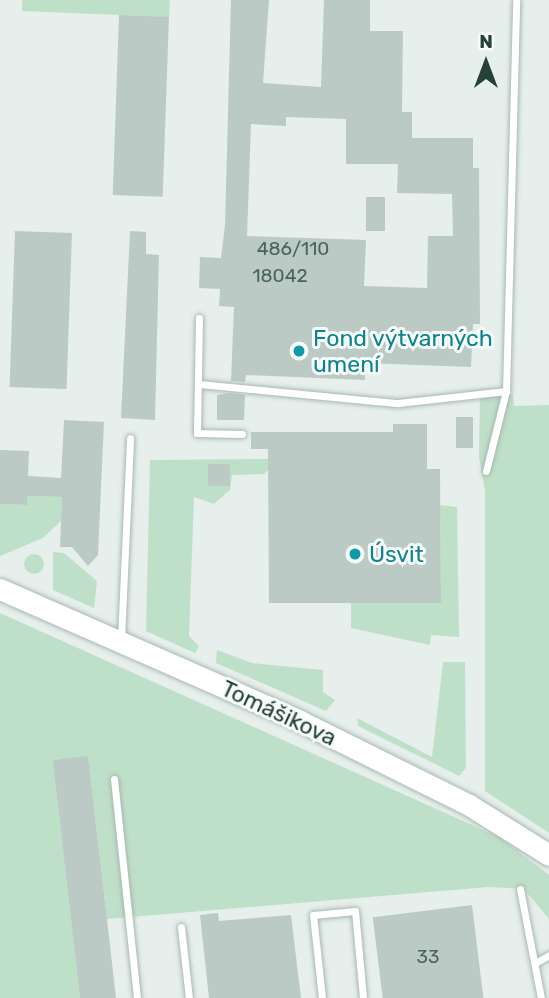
<!DOCTYPE html>
<meta charset="utf-8">
<style>
body{margin:0}
#map{position:relative;width:549px;height:998px;overflow:hidden;background:#e6efeb;font-family:Rubik,sans-serif}
div>[style]{position:absolute}
.green>*{inset:0;background:#bfe0c8}
.round{border-radius:50%}
.building>*{inset:0;background:#bbcac4;transform-origin:0 0}
.roads{filter:drop-shadow(0 0 2px #a8b8b2) drop-shadow(0 0 2px #a8b8b2)}
.lane>*{height:7px;margin:-3.5px;padding:0 3.5px;transform-origin:3.5px;border-radius:3.5px;background:#fff}
.secondary>*{height:21px;margin:-10.5px;padding:0 10.5px;transform-origin:10.5px;border-radius:10.5px;background:#fff}
.dots>*{width:19px;height:19px;translate:-50% -50%;box-sizing:border-box;border:4px solid #f7fbf9;border-radius:50%}
span{translate:-50% -50%;white-space:nowrap;text-align:center;line-height:1.15;-webkit-text-stroke:6px #f7fbf9;paint-order:stroke}
.number-label{font-size:19px;color:#4a645c}
.number-label span{-webkit-text-stroke-width:0}
.culture-label{font-size:23px;color:#0d838f}
.left{translate:0 -50%;text-align:left}
.street-label{font-size:23px;color:#24423a}
.north{position:absolute;left:451px;top:28px;width:70px;height:70px;-webkit-text-stroke:5px #f7fbf9;paint-order:stroke;rotate:0deg;font-size:19px;font-weight:700;line-height:28px;text-align:center;color:#24423a}
.north::after{content:'';display:block;margin:auto;width:24px;height:32px;background:#24423a;clip-path:polygon(50% 0,100% 100%,50% 72%,0 100%)}
</style>
<div id="map">
<div class="green">
<div style="clip-path:polygon(22px 0,170px 0,169px 17px,22px 11px)"></div>
<div style="clip-path:polygon(480px 393px,513px 394px,514px 406px,549px 405px,549px 833px,485px 791px,485px 491px,479px 457px)"></div>
<div style="clip-path:polygon(364px 458px,353px 469px,268px 470px,264px 474px,232px 475px,230px 490px,214px 504px,194px 497px,189px 636px,199px 646px,195px 653px,146px 631px,150px 460px)"></div>
<div style="clip-path:polygon(27px 496px,62px 497px,61px 521px,43px 538px,0 556px,0 504px,26px 505px)"></div>
<div style="clip-path:polygon(440px 505px,457px 507px,459px 637px,431px 635px,430px 645px,351px 628px,351px 603px,441px 602px)"></div>
<div style="clip-path:polygon(53px 552px,64px 553px,97px 581px,94px 608px,53px 590px)"></div>
<div class="round" style="left:24px;top:554px;width:20px;height:20px"></div>
<div style="clip-path:polygon(0 613px,501px 838px,549px 875px,549px 919px,524px 889px,489px 887px,107px 919px,88px 757px,54px 760px,80px 998px,0 998px)"></div>
<div style="clip-path:polygon(217px 650px,252px 663px,323px 670px,323px 692px,335px 700px,326px 711px,216px 663px)"></div>
<div style="clip-path:polygon(443px 662px,465px 662px,466px 768px,459px 776px,358px 726px,357px 718px,432px 757px)"></div>
</div>
<div class="building">
<div style="clip-path:polygon(evenodd,231px 0,269px 0,263px 83px,321px 87px,324px 0,370px 0,370px 31px,403px 31px,402px 112px,412px 112px,412px 138px,473px 138px,473px 168px,479px 168px,480px 324px,473px 324px,471px 367px,366px 363px,365px 380px,246px 375px,245px 382px,231px 381px,234px 307px,219px 306px,220px 289px,199px 288px,200px 257px,221px 258px,225px 225px,231px 0,286px 117px,346px 119px,346px 164px,398px 164px,397px 193px,452px 194px,453px 236px,428px 236px,427px 288px,364px 286px,366px 240px,247px 236px,251px 124px,286px 126px,286px 117px)"></div>
<div style="left:119px;top:15px;width:50px;height:180px;rotate:2deg"></div>
<div style="left:366px;top:197px;width:19px;height:34px"></div>
<div style="left:15px;top:231px;width:57px;height:156px;rotate:2deg"></div>
<div style="clip-path:polygon(130px 231px,146px 232px,146px 254px,159px 255px,155px 420px,121px 418px)"></div>
<div style="clip-path:polygon(230px 393px,245px 395px,244px 420px,217px 420px,217px 395px)"></div>
<div style="left:456px;top:417px;width:17px;height:31px"></div>
<div style="clip-path:polygon(64px 420px,104px 422px,98px 555px,88px 566px,72px 547px,60px 547px,62px 497px,27px 496px,27px 505px,0 504px,0 450px,29px 451px,28px 476px,61px 478px)"></div>
<div style="clip-path:polygon(393px 424px,427px 424px,427px 469px,440px 469px,441px 603px,269px 603px,268px 449px,251px 449px,251px 432px,393px 432px)"></div>
<div style="left:208px;top:464px;width:22px;height:22px"></div>
<div style="clip-path:polygon(88px 756px,107px 919px,116px 998px,80px 998px,53px 760px)"></div>
<div style="left:472px;top:905px;width:94px;height:100px;rotate:83deg"></div>
<div style="clip-path:polygon(218px 913px,219px 921px,291px 915px,301px 998px,209px 998px,200px 915px)"></div>
</div>
<div class="roads">
<div class="lane">
<div style="left:199px;top:318px;width:115px;rotate:91deg"></div>
<div style="left:197px;top:433px;width:45px;rotate:1.3deg"></div>
<div style="left:199px;top:384px;width:200px;rotate:5.5deg"></div>
<div style="left:398px;top:403px;width:109px;rotate:-6.3deg"></div>
<div style="left:486px;top:471px;width:82px;rotate:-76deg"></div>
<div style="left:506px;top:391px;width:391px;rotate:-88.5deg"></div>
<div style="left:121px;top:639px;width:201px;rotate:-87.4deg"></div>
<div style="left:114px;top:779px;width:220px;rotate:84deg"></div>
<div style="left:520px;top:889px;width:111px;rotate:79.1deg"></div>
<div style="left:181px;top:927px;width:71px;rotate:83.6deg"></div>
<div style="left:537px;top:962px;width:14px;rotate:-30deg"></div>
<div style="left:322px;top:998px;width:83px;rotate:-96.2deg"></div>
<div style="left:313px;top:915px;width:42px;rotate:-5.4deg"></div>
<div style="left:355px;top:911px;width:87px;rotate:84.7deg"></div>
</div>
<div class="secondary">
<div style="left:0;top:589px;width:326px;rotate:23.7deg"></div>
<div style="left:298px;top:720px;width:191px;rotate:26.4deg"></div>
<div style="left:469px;top:805px;width:94px;rotate:32deg"></div>
</div>
</div>
<div class="dots">
<div style="left:299px;top:351px;background:#0f9aa8"></div>
<div style="left:355px;top:554px;background:#0f9aa8"></div>
</div>
<div class="number-label">
<span style="left:293px;top:249px">486/110</span>
<span style="left:280px;top:276px">18042</span>
<span style="left:428px;top:957px">33</span>
</div>
<div class="culture-label">
<span class="left" style="left:313px;top:351px">Fond výtvarných<br>umení</span>
<span class="left" style="left:369px;top:554px">Úsvit</span>
</div>
<div class="street-label">
<span style="left:279px;top:713px;rotate:25deg">Tomášikova</span>
</div>
<div class="north">N</div>
</div>
